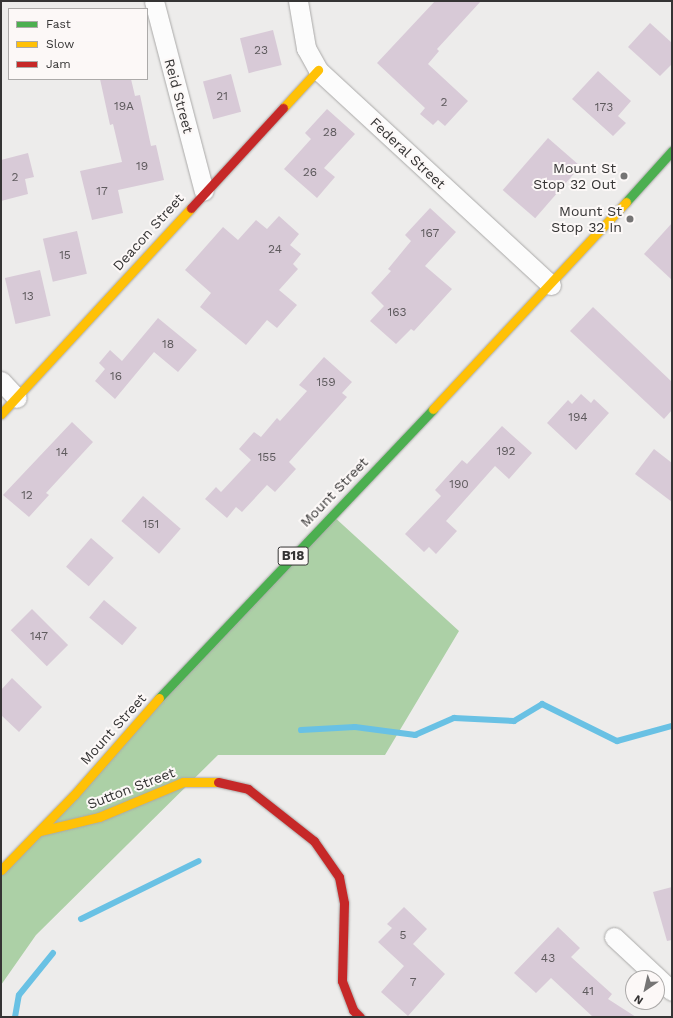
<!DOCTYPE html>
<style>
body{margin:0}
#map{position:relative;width:673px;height:1018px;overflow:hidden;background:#edeceb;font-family:"Work Sans",sans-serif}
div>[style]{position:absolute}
.forest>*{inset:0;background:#acd0a6}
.stream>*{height:6px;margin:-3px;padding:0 3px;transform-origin:3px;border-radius:3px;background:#69c1e4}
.building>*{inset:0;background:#d8cad7;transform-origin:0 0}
.roads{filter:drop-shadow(0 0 1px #aaa9a8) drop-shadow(0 0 1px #aaa9a8)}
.street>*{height:19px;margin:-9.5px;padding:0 9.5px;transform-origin:9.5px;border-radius:9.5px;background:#fcfcfc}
.fast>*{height:9px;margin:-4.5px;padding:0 4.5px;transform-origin:4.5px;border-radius:4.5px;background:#4caf50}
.slow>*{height:9px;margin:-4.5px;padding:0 4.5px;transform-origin:4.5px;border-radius:4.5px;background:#ffc107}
.jam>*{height:9px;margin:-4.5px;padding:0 4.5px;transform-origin:4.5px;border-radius:4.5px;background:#c62828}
.dots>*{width:11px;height:11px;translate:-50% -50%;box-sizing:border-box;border:2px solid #fcf8f7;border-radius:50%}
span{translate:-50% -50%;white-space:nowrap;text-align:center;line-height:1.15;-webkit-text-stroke:4px #fcf8f7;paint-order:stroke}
.number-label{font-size:12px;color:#5e5a5d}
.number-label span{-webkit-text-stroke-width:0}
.shield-label span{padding:1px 3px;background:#fcf8f7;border:1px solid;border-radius:3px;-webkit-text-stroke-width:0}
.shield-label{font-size:13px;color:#353434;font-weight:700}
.street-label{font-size:14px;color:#353434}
.poi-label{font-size:14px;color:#353434}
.right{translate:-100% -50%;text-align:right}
.frame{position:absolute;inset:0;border:2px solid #353434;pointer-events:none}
.legend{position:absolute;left:8px;top:8px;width:140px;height:72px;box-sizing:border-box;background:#fcf8f7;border:1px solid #acaaa9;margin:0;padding:5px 7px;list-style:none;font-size:12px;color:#353434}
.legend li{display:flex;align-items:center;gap:8px;height:20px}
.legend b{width:20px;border:1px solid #acaaa9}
.north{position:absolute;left:625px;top:970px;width:40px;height:40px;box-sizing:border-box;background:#fcf8f7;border:1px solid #acaaa9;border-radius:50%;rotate:214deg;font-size:11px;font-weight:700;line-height:16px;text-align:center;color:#353434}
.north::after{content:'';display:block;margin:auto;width:14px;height:18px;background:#757474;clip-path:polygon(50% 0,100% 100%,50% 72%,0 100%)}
</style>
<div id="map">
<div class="forest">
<div style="clip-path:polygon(332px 515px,459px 631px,385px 755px,218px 755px,36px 935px,1px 985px,1px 870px)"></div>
</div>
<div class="stream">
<div style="left:301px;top:730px;width:54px;rotate:-3.2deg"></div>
<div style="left:355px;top:727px;width:61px;rotate:7.6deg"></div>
<div style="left:415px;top:735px;width:43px;rotate:-23.6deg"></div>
<div style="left:454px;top:718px;width:60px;rotate:2.9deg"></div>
<div style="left:514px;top:721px;width:33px;rotate:-31deg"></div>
<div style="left:542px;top:704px;width:84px;rotate:26.3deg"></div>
<div style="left:617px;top:741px;width:57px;rotate:-15.3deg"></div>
<div style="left:81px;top:919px;width:131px;rotate:-26.2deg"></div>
<div style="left:15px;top:1017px;width:22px;rotate:-80deg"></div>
<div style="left:19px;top:995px;width:54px;rotate:-51deg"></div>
</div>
<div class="building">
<div style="clip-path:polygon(435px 1px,481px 1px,437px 49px,439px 51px,428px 64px,468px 101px,445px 126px,438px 120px,433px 125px,420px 114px,425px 108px,377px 63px)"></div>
<div style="clip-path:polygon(650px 23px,672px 43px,672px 64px,660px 76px,628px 47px)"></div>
<div style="left:273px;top:30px;width:36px;height:34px;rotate:76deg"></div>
<div style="clip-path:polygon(598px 71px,631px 101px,618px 116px,626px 123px,613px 136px,572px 99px)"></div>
<div style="left:231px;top:74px;width:39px;height:29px;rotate:75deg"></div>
<div style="clip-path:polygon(100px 79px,131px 79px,135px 96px,140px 95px,151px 146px,156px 145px,164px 180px,118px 190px,123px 213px,92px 220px,80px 171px,122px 162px,113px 124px,110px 125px)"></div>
<div style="clip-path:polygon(327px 109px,355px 134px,324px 168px,335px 177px,317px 198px,284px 169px,311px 139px,305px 133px)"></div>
<div style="left:548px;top:138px;width:43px;height:69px;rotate:41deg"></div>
<div style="clip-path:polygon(28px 153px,34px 177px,25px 179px,28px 194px,1px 201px,1px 160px)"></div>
<div style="clip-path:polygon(430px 208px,456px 232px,425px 266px,452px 289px,414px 331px,411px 329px,396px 344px,370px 321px,384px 306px,371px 293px,391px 271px,388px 269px,411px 241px,405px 235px)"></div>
<div style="clip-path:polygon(279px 216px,299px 234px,290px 245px,301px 254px,293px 264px,298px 269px,279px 290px,297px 305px,277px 328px,267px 320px,246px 345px,200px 307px,211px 293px,185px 270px,223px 227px,238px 240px,256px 220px,267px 229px)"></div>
<div style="clip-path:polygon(672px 223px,672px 280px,644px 254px)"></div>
<div style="left:77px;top:231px;width:44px;height:35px;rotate:77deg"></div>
<div style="left:40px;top:270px;width:47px;height:36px;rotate:77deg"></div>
<div style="clip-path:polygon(593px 307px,672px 382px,672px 410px,664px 419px,570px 331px)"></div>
<div style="clip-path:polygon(158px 318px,197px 350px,178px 372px,154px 352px,115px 399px,95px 381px,105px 369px,99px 363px,110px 350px,122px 361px)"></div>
<div style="clip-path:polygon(324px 357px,352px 382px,342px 393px,347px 397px,289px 462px,296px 469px,275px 492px,267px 485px,242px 512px,236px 507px,227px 518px,205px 499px,216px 487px,221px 492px,251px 460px,239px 449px,254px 432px,261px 437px,277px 418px,280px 421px,307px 391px,299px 385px)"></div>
<div style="clip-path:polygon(581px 394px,591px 403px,594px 399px,609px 413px,576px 450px,547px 423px,568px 400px,572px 404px)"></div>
<div style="clip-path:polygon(72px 422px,93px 442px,46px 493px,49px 495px,29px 517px,3px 495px)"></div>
<div style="clip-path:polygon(502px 426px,532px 453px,509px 479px,495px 466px,446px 521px,457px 531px,436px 554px,429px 547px,424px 552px,405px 534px,441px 496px,435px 490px,462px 460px,467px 464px)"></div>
<div style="clip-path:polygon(654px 449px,672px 463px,672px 502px,635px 474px)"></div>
<div style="left:143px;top:496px;width:50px;height:33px;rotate:41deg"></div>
<div style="left:91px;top:538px;width:30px;height:38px;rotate:41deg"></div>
<div style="left:104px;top:600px;width:43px;height:23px;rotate:40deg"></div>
<div style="left:32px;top:609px;width:51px;height:30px;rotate:45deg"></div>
<div style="clip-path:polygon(12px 678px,42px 707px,19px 732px,1px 715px,1px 690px)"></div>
<div style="clip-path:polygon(672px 887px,672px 940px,667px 941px,653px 892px)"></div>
<div style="clip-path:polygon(404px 907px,427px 929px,413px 944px,445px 974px,408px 1016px,381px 992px,404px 966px,378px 942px,392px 928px,387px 924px)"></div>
<div style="clip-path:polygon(558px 927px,580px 948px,571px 957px,612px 994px,608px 999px,636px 1017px,593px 1017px,551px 978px,536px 993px,514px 973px)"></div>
</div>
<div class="roads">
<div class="street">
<div style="left:154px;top:1px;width:196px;rotate:75.3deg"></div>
<div style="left:298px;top:1px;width:48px;rotate:80.3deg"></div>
<div style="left:306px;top:48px;width:25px;rotate:61deg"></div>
<div style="left:318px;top:70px;width:317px;rotate:42.7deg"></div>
<div style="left:1px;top:381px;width:23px;rotate:47deg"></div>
<div style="left:614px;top:937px;width:79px;rotate:43deg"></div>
</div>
<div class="fast">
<div style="left:626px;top:202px;width:69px;rotate:-48deg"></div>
<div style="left:159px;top:698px;width:398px;rotate:-46.5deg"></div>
</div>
<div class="slow">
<div style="left:283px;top:108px;width:52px;rotate:-47.4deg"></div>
<div style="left:433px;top:409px;width:283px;rotate:-47deg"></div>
<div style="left:1px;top:414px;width:280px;rotate:-47.3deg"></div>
<div style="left:40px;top:831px;width:61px;rotate:-13.3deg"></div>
<div style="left:99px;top:817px;width:91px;rotate:-22.6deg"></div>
<div style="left:183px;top:782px;width:35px"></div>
<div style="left:1px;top:870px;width:105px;rotate:-45.8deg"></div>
<div style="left:74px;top:795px;width:129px;rotate:-48.8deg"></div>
</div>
<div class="jam">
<div style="left:191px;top:208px;width:136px;rotate:-47.4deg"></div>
<div style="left:218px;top:782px;width:31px;rotate:13deg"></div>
<div style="left:248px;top:789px;width:84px;rotate:38.2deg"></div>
<div style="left:314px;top:841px;width:44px;rotate:55.2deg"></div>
<div style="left:339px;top:877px;width:26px;rotate:79deg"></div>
<div style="left:344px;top:903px;width:78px;rotate:91.5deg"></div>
<div style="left:342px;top:981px;width:31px;rotate:69deg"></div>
<div style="left:353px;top:1010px;width:10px;rotate:45deg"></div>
</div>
</div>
<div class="dots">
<div style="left:624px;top:176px;background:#757474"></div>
<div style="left:630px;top:219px;background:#757474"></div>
</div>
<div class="number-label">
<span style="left:261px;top:51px">23</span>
<span style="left:222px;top:97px">21</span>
<span style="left:444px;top:103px">2</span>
<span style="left:124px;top:107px">19A</span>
<span style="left:604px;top:108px">173</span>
<span style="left:330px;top:133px">28</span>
<span style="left:142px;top:167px">19</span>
<span style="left:310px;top:173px">26</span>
<span style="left:15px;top:178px">2</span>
<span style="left:102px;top:192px">17</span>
<span style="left:430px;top:234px">167</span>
<span style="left:275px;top:250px">24</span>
<span style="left:65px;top:256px">15</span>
<span style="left:28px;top:297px">13</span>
<span style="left:397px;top:313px">163</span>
<span style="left:168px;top:345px">18</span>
<span style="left:116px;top:377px">16</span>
<span style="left:326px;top:383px">159</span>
<span style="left:578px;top:418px">194</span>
<span style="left:506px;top:452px">192</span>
<span style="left:62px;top:453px">14</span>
<span style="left:267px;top:458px">155</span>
<span style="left:459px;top:485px">190</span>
<span style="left:27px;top:496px">12</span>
<span style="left:151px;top:525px">151</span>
<span style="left:39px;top:637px">147</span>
<span style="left:403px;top:936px">5</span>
<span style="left:548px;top:959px">43</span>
<span style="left:413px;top:983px">7</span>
<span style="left:588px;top:992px">41</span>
</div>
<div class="shield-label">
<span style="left:293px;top:556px">B18</span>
</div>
<div class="street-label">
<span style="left:179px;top:96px;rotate:75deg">Reid Street</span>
<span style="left:408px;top:153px;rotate:43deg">Federal Street</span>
<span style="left:148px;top:232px;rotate:-48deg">Deacon Street</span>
<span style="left:334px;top:492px;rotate:-46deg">Mount Street</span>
<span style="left:113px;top:729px;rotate:-48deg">Mount Street</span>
<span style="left:131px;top:788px;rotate:-21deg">Sutton Street</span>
</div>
<div class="poi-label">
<span class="right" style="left:616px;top:176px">Mount St<br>Stop 32 Out</span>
<span class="right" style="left:622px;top:219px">Mount St<br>Stop 32 In</span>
</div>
<div class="frame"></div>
<ul class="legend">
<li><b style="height:5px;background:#4caf50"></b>Fast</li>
<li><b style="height:5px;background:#ffc107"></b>Slow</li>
<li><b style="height:5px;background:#c62828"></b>Jam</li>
</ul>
<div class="north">N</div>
</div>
